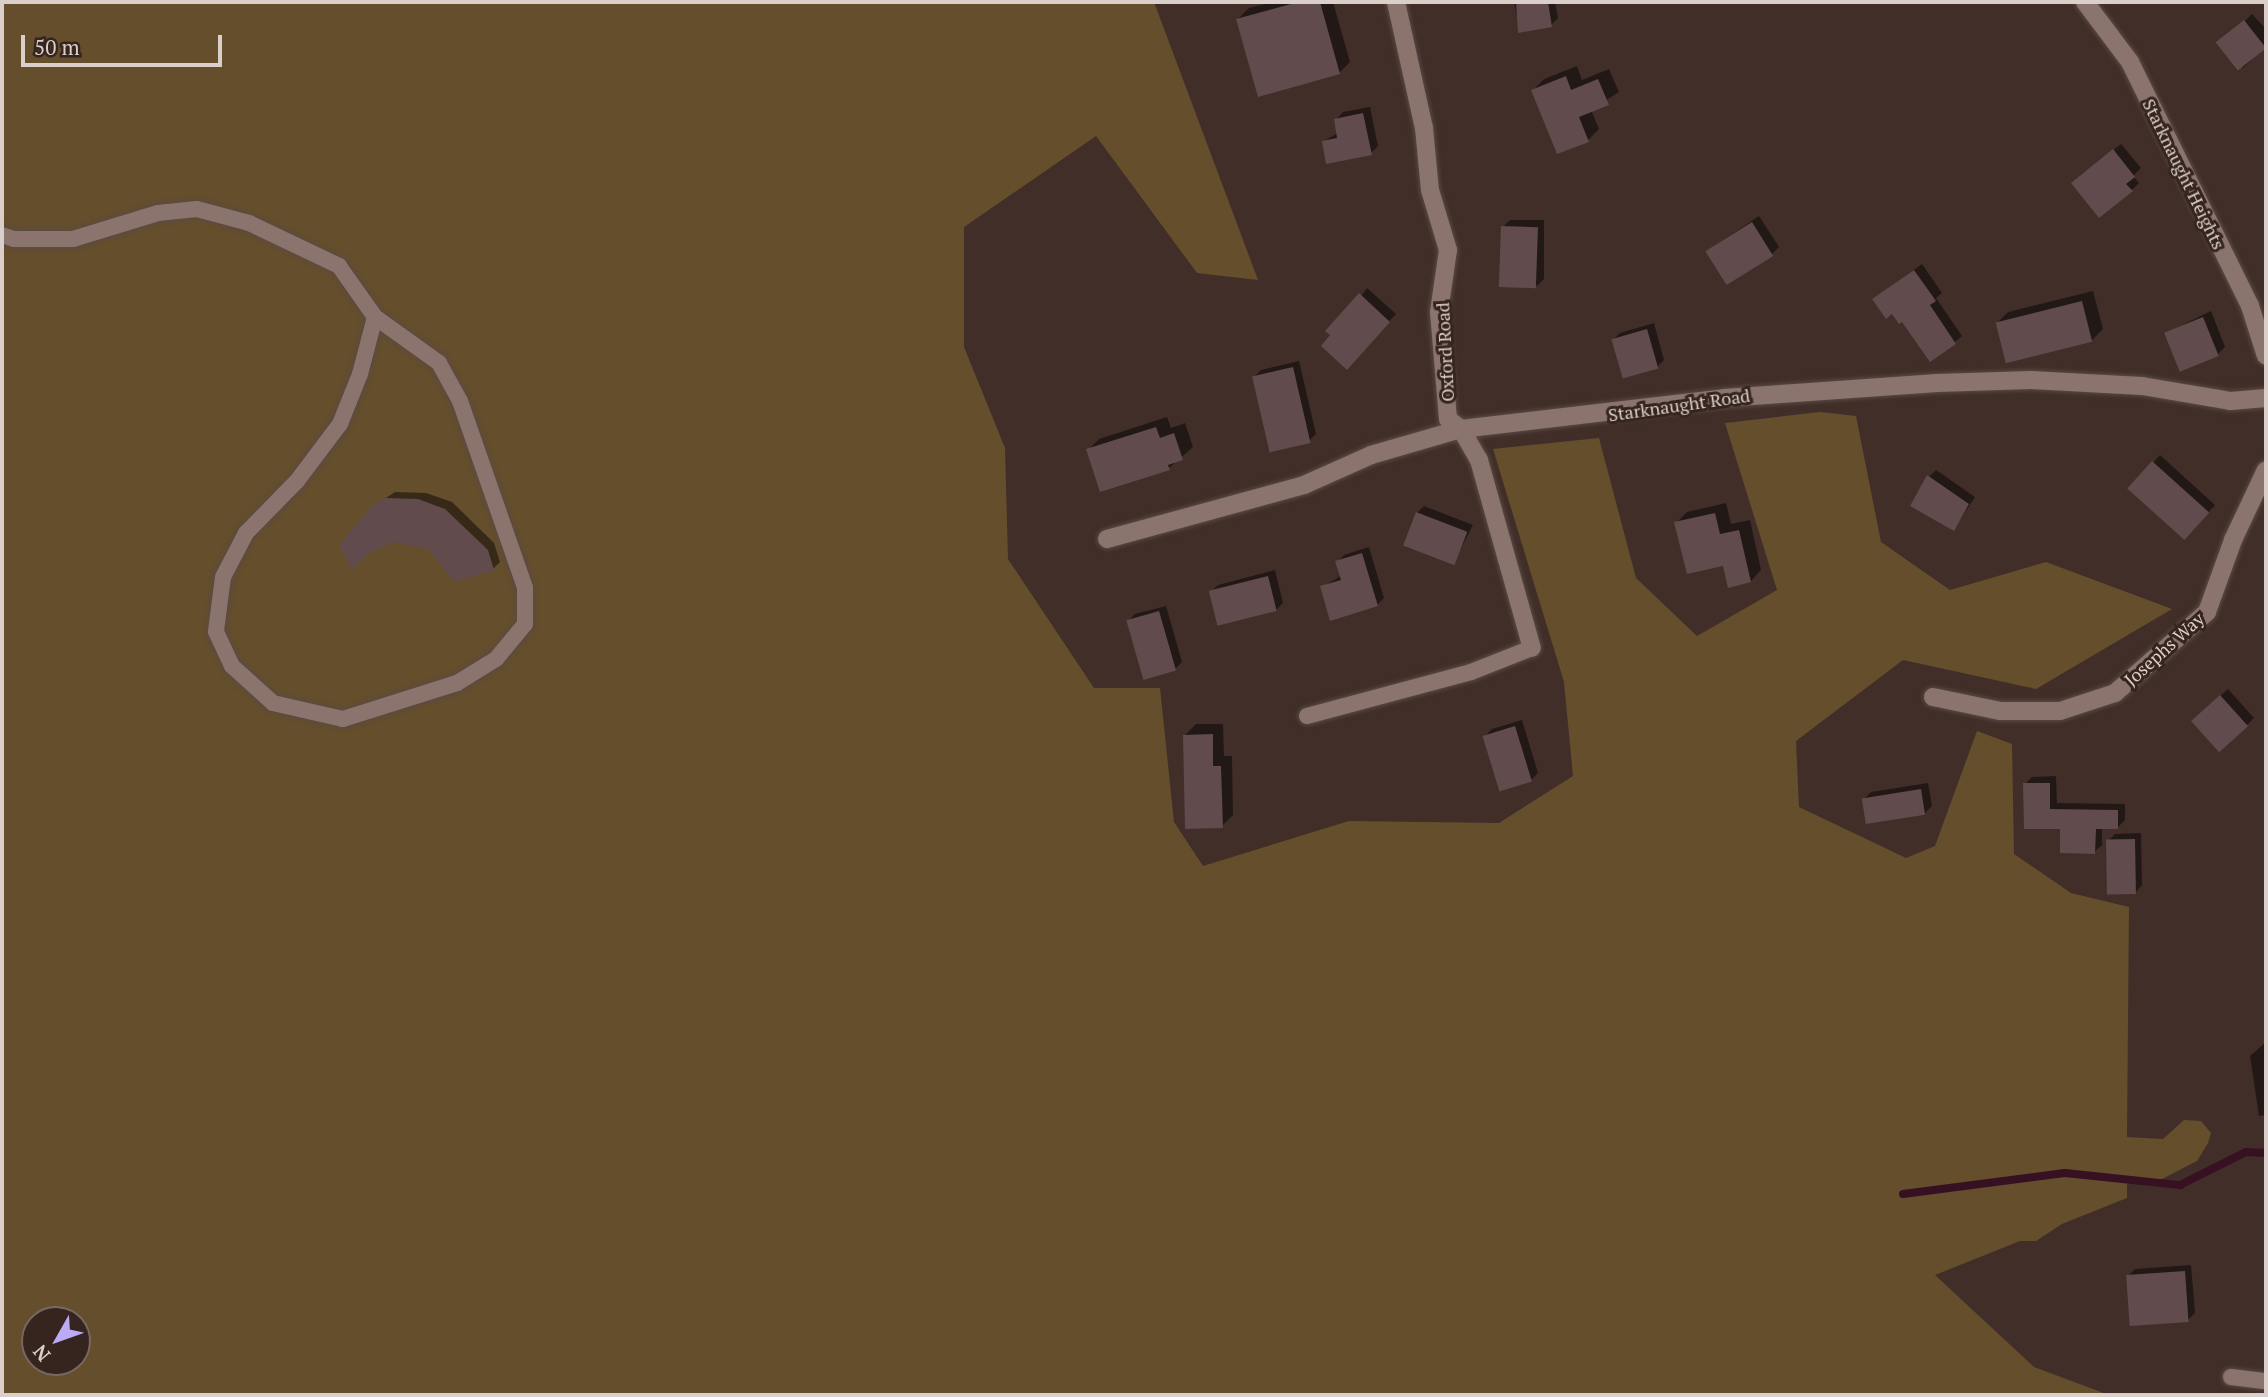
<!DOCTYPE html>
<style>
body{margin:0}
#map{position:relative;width:2268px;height:1397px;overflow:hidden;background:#412e29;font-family:"PT Serif",serif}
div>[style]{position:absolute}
.green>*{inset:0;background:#654e2c}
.shadow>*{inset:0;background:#0007}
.stream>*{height:8px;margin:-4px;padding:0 4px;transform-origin:4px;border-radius:4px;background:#371022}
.building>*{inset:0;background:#614b4c;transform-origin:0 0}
.roads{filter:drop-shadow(0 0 2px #594a45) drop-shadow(0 0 2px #594a45)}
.lane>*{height:16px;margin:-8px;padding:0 8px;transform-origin:8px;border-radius:8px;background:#8b746e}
.street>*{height:18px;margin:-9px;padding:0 9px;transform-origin:9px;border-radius:9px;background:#8b746e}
span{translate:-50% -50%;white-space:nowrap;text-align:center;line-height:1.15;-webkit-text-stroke:6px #36241f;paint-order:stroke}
.street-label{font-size:18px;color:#dbcfcb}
.frame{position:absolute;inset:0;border:4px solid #dbcfcb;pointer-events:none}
.north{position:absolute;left:21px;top:1306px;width:70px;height:70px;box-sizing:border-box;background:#36241f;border:2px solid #786864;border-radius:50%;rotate:230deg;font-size:19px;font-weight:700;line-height:28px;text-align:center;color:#dbcfcb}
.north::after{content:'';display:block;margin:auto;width:24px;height:32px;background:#bbaaf6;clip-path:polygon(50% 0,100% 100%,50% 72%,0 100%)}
.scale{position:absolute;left:21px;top:35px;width:201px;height:32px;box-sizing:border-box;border:4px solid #dbcfcb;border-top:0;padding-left:9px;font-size:21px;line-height:24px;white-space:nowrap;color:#dbcfcb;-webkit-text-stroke:5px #36241f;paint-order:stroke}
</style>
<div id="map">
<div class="green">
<div style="clip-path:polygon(evenodd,2px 2px,1154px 2px,1258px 280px,1197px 273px,1096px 136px,964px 227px,964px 347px,1005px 448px,1008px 559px,1094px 688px,1160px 688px,1174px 822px,1203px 866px,1349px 821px,1499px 823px,1573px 776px,1564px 682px,1493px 449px,1599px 438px,1636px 578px,1697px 636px,1777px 590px,1725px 423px,1820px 412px,1856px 416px,1881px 542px,1950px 590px,2046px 562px,2172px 609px,2036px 689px,1903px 660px,1796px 741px,1799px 807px,1906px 858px,1935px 846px,1977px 731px,2012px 744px,2014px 854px,2071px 893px,2129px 907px,2127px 1137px,2163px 1139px,2184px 1120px,2201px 1121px,2211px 1133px,2208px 1143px,2197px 1161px,2156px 1182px,2127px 1176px,2127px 1198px,2062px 1224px,2036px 1241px,2020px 1241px,1935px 1275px,2034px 1367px,2109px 1395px,2px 1395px,2px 2px,35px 1320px,77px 1320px,77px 1362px,35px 1362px,35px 1320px)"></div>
</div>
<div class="shadow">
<div style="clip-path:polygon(1273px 2px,1333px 2px,1350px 62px,1339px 73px,1238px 19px,1249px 8px)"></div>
<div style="clip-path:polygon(1514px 2px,1555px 2px,1558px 18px,1551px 25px,1520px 31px)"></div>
<div style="clip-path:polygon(2252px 14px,2266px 29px,2266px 46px,2243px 68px,2220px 45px)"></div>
<div style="clip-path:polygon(1577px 66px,1582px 80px,1609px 69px,1619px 92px,1591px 110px,1599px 129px,1588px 140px,1533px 90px,1544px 79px)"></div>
<div style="clip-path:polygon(1370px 107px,1378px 146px,1371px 153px,1324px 141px,1338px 133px,1336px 120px,1343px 112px)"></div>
<div style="clip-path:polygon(2121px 144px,2141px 168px,2133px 176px,2139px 183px,2132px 190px,2080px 176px)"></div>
<div style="clip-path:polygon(1759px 216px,1779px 247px,1772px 254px,1707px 251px)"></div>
<div style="clip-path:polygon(1510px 220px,1544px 220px,1544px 279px,1537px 286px,1503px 227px)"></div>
<div style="clip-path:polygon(1922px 264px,1942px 293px,1936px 298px,1962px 336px,1955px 342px,1903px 319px,1874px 299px)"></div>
<div style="clip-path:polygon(1367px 288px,1396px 314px,1353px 360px,1333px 335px)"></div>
<div style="clip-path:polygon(2093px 291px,2103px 329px,2092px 340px,1997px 323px,2008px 312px)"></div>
<div style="clip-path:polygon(2211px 311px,2225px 347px,2218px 354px,2166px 333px)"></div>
<div style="clip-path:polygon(1654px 323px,1664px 360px,1657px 367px,1613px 340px,1620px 333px)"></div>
<div style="clip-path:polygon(1299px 361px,1316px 434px,1309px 441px,1254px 377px,1261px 370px)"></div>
<div style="clip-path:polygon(1167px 417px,1171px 428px,1185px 423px,1193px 447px,1169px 468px,1088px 450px,1099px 439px)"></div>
<div style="clip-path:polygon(2160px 455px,2215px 505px,2192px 531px,2130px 488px)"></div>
<div style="clip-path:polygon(1936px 470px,1975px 497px,1954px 529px,1929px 477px)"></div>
<div style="clip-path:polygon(395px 492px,426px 493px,452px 502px,494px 543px,500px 562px,493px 569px,429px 548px,374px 506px)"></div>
<div style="clip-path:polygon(1726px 503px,1731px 524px,1750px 520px,1761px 570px,1751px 581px,1676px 523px,1687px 512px)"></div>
<div style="clip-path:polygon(1424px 506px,1473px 525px,1453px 564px,1417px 513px)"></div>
<div style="clip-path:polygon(1369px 547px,1384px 598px,1377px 605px,1322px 587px,1341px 576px,1337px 562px,1344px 555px)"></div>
<div style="clip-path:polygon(1275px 570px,1283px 603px,1276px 610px,1211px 592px,1218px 585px)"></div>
<div style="clip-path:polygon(1166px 606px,1182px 662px,1175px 669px,1128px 621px,1135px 614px)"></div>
<div style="clip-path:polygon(2228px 689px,2254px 718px,2247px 725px,2200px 714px)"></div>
<div style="clip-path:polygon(1522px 720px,1538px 773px,1531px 780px,1485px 736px,1492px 729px)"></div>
<div style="clip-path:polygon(1196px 724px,1223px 724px,1224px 756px,1232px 756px,1233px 815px,1222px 826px,1185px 735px)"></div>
<div style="clip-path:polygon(2056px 776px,2057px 803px,2125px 804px,2125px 820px,2118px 827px,2102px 828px,2102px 845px,2094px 852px,2062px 828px,2025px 784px,2032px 777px)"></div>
<div style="clip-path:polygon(1928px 783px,1932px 806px,1925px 813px,1864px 799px,1871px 792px)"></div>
<div style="clip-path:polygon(2141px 833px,2142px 885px,2135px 893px,2108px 841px,2115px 834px)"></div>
<div style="clip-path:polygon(2266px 1042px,2266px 1115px,2259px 1116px,2250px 1056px)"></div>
<div style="clip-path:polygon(2191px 1265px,2195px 1313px,2188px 1320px,2128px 1276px,2135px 1269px)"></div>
</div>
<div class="stream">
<div style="left:1903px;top:1194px;width:163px;rotate:-7.4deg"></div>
<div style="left:2065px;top:1173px;width:116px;rotate:6deg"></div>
<div style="left:2180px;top:1185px;width:74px;rotate:-26.6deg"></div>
<div style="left:2246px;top:1152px;width:20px;rotate:3deg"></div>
</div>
<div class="building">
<div style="clip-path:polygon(1298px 2px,1320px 2px,1340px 74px,1258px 97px,1236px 19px)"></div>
<div style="clip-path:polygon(1516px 2px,1548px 2px,1552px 27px,1518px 33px)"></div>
<div style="left:2244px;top:20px;width:36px;height:36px;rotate:52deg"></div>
<div style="clip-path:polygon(1566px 76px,1571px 90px,1598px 79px,1609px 105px,1579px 117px,1589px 142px,1557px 154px,1531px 90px)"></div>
<div style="clip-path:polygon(1363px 113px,1372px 155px,1326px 164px,1322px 141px,1337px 138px,1334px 119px)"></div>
<div style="clip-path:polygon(2113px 149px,2135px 177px,2126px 184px,2133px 191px,2099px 218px,2071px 183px)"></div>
<div style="left:1752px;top:222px;width:40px;height:55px;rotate:58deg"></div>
<div style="left:1501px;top:226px;width:37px;height:61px;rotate:2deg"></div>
<div style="clip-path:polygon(1914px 270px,1936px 301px,1930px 305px,1956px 344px,1930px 362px,1902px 322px,1899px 324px,1892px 314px,1886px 319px,1872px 299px)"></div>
<div style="clip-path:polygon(1359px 293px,1390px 322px,1347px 370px,1321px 346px,1330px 335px,1325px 331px)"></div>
<div style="left:2082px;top:301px;width:42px;height:89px;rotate:76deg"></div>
<div style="left:2203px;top:317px;width:42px;height:42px;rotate:68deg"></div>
<div style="left:1647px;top:329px;width:41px;height:37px;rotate:74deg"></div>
<div style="left:1293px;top:367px;width:78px;height:42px;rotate:77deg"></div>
<div style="clip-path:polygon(1156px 427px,1160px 438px,1174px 433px,1183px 460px,1168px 465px,1170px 470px,1100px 492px,1086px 449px)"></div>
<div style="left:2152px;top:461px;width:77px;height:37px;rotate:42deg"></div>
<div style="clip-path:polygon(1927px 475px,1969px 504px,1954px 531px,1910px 506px)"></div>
<div style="clip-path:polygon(386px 498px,418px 499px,445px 509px,488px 550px,494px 570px,454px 582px,428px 549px,393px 542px,369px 553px,352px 570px,339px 545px,373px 505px)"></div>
<div style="left:1416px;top:512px;width:55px;height:36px;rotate:21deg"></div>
<div style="clip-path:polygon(1715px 513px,1720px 534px,1739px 530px,1751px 582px,1728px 588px,1723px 566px,1687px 574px,1674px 522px)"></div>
<div style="clip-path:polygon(1362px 553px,1378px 606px,1330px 621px,1320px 586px,1341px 580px,1335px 561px)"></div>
<div style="left:1268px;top:576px;width:36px;height:61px;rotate:76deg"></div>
<div style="left:1159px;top:611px;width:62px;height:34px;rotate:74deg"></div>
<div style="left:2220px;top:695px;width:42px;height:39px;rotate:48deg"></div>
<div style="left:1515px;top:726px;width:58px;height:34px;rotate:73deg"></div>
<div style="clip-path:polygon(1213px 734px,1213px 766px,1221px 766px,1223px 828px,1185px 829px,1183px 735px)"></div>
<div style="clip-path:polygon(2023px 783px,2050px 783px,2050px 809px,2118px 810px,2118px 829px,2096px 829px,2095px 854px,2060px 853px,2060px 829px,2024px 829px)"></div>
<div style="left:1921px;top:789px;width:26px;height:60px;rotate:81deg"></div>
<div style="left:2135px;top:839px;width:55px;height:29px;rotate:89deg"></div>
<div style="left:2185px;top:1271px;width:51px;height:59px;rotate:86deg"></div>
</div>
<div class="roads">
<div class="lane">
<div style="left:2px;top:235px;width:13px;rotate:18deg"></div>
<div style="left:14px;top:239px;width:59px"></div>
<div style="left:73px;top:239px;width:89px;rotate:-17deg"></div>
<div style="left:158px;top:213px;width:39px;rotate:-6deg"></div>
<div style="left:197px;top:209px;width:54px;rotate:15.1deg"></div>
<div style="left:249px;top:223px;width:100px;rotate:25.5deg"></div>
<div style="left:339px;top:266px;width:62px;rotate:54.8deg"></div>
<div style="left:375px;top:317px;width:79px;rotate:35.7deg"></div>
<div style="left:439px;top:363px;width:43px;rotate:61.1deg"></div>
<div style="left:460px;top:401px;width:198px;rotate:70.8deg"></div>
<div style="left:525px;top:588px;width:36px;rotate:90deg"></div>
<div style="left:525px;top:624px;width:45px;rotate:129.6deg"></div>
<div style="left:496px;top:659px;width:46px;rotate:148.4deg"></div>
<div style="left:457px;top:683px;width:120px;rotate:162.5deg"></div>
<div style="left:343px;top:719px;width:72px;rotate:-167.1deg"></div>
<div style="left:273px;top:703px;width:55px;rotate:-137.9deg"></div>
<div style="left:232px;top:666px;width:38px;rotate:-115deg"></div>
<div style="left:216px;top:631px;width:54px;rotate:-82.6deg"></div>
<div style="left:223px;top:577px;width:50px;rotate:-62.4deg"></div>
<div style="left:246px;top:533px;width:73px;rotate:-45.6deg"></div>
<div style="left:297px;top:481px;width:71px;rotate:-53deg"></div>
<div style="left:340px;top:424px;width:54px;rotate:-68.2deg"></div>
<div style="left:360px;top:374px;width:59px;rotate:-75.3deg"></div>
<div style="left:1307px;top:716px;width:170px;rotate:-15deg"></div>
<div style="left:1471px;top:672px;width:66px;rotate:-21.5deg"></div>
<div style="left:2231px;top:1377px;width:35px;rotate:7deg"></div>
</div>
<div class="street">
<div style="left:1396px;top:2px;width:129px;rotate:77.5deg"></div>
<div style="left:1424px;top:128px;width:62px;rotate:84.5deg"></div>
<div style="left:1430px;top:190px;width:63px;rotate:73.3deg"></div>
<div style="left:1448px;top:250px;width:63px;rotate:98.3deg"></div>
<div style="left:1439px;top:312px;width:107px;rotate:85.2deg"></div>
<div style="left:1448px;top:419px;width:16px;rotate:38deg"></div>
<div style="left:1461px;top:429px;width:36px;rotate:60deg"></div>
<div style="left:1479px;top:460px;width:195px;rotate:74.3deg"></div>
<div style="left:2085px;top:2px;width:75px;rotate:53.1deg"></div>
<div style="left:2130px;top:62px;width:272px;rotate:63.8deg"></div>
<div style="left:2250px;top:306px;width:52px;rotate:72.3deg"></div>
<div style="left:1107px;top:539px;width:204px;rotate:-15.3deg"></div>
<div style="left:1304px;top:485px;width:73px;rotate:-24.1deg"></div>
<div style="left:1371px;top:455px;width:94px;rotate:-16.1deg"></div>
<div style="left:1461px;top:429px;width:265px;rotate:-6.7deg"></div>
<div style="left:1724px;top:398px;width:214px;rotate:-4deg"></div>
<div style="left:1937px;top:383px;width:94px;rotate:-1.8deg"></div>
<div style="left:2031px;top:380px;width:111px;rotate:3.1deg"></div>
<div style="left:2142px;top:386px;width:90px;rotate:9.6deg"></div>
<div style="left:2231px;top:401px;width:35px;rotate:-5deg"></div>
<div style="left:1933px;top:697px;width:68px;rotate:11.8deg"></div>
<div style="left:2000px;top:711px;width:60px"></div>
<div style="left:2060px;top:711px;width:58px;rotate:-18.1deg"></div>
<div style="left:2115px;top:693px;width:123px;rotate:-41.4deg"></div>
<div style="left:2207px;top:612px;width:77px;rotate:-70.1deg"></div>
<div style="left:2233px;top:540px;width:77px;rotate:-64.8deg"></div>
</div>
</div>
<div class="street-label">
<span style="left:2184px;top:174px;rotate:64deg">Starknaught Heights</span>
<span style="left:1445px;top:352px;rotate:-93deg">Oxford Road</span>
<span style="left:1679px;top:405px;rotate:-8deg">Starknaught Road</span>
<span style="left:2164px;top:649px;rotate:-42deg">Josephs Way</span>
</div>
<div class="frame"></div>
<div class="north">N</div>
<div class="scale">50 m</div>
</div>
